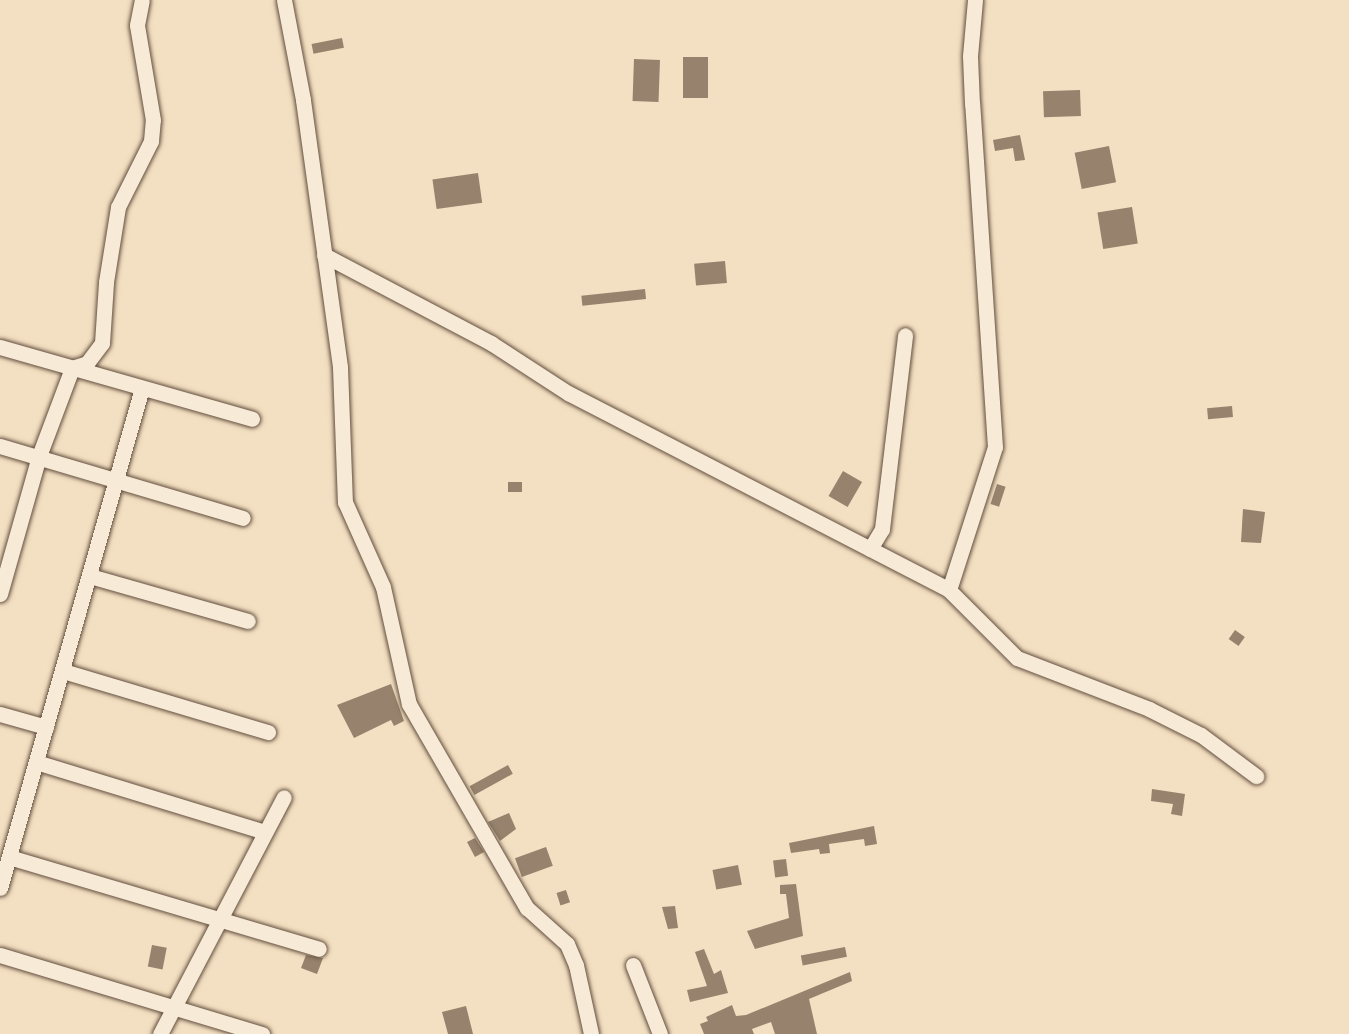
<!DOCTYPE html>
<style>
body{margin:0}
#map{position:relative;width:1349px;height:1034px;overflow:hidden;background:#f3dfc1;font-family:"IM FELL English",serif}
div>[style]{position:absolute}
.building>*{inset:0;background:#96826d;transform-origin:0 0}
.roads{filter:drop-shadow(0 0 2px #624e3e) drop-shadow(0 0 2px #624e3e)}
.minor>*{height:15px;margin:-7.5px;padding:0 7.5px;transform-origin:7.5px;border-radius:7.5px;background:#f7ead7}
span{translate:-50% -50%;white-space:nowrap;text-align:center;line-height:1.15;-webkit-text-stroke:5px #f7ead7;paint-order:stroke}
</style>
<div id="map">
<div class="building">
<div style="left:342px;top:38px;width:10px;height:31px;rotate:79deg"></div>
<div style="left:683px;top:57px;width:25px;height:41px"></div>
<div style="left:634px;top:59px;width:26px;height:42px;rotate:2deg"></div>
<div style="left:1080px;top:90px;width:26px;height:37px;rotate:88deg"></div>
<div style="clip-path:polygon(1020px 135px,1025px 160px,1015px 161px,1013px 148px,995px 151px,993px 140px)"></div>
<div style="left:1109px;top:146px;width:37px;height:35px;rotate:79deg"></div>
<div style="left:478px;top:173px;width:30px;height:46px;rotate:82deg"></div>
<div style="left:1132px;top:207px;width:37px;height:35px;rotate:81deg"></div>
<div style="left:725px;top:261px;width:22px;height:31px;rotate:85deg"></div>
<div style="left:645px;top:289px;width:10px;height:64px;rotate:84deg"></div>
<div style="left:1232px;top:406px;width:11px;height:25px;rotate:85deg"></div>
<div style="left:843px;top:471px;width:22px;height:29px;rotate:30deg"></div>
<div style="left:522px;top:482px;width:10px;height:14px;rotate:90deg"></div>
<div style="left:997px;top:484px;width:9px;height:21px;rotate:18deg"></div>
<div style="clip-path:polygon(1243px 509px,1265px 512px,1261px 543px,1241px 542px)"></div>
<div style="left:1235px;top:630px;width:12px;height:11px;rotate:35deg"></div>
<div style="clip-path:polygon(391px 684px,404px 721px,394px 726px,391px 720px,354px 738px,337px 705px)"></div>
<div style="left:508px;top:765px;width:10px;height:44px;rotate:61deg"></div>
<div style="clip-path:polygon(1152px 789px,1185px 794px,1182px 816px,1171px 814px,1173px 804px,1151px 801px)"></div>
<div style="clip-path:polygon(509px 813px,516px 829px,500px 841px,488px 822px)"></div>
<div style="clip-path:polygon(874px 826px,877px 844px,865px 846px,864px 839px,829px 844px,830px 853px,820px 854px,819px 849px,791px 853px,789px 843px)"></div>
<div style="clip-path:polygon(475px 838px,484px 852px,475px 857px,467px 842px)"></div>
<div style="left:546px;top:847px;width:20px;height:33px;rotate:70deg"></div>
<div style="left:786px;top:859px;width:17px;height:13px;rotate:83deg"></div>
<div style="left:738px;top:865px;width:20px;height:26px;rotate:79deg"></div>
<div style="clip-path:polygon(796px 884px,803px 936px,755px 949px,747px 931px,789px 918px,786px 894px,780px 894px,780px 885px)"></div>
<div style="left:566px;top:890px;width:13px;height:10px;rotate:72deg"></div>
<div style="clip-path:polygon(675px 906px,678px 928px,668px 929px,662px 907px)"></div>
<div style="left:152px;top:945px;width:15px;height:22px;rotate:11deg"></div>
<div style="left:845px;top:947px;width:10px;height:45px;rotate:79deg"></div>
<div style="clip-path:polygon(704px 949px,714px 974px,721px 970px,728px 993px,690px 1002px,687px 990px,707px 986px,695px 952px)"></div>
<div style="clip-path:polygon(306px 955px,323px 958px,317px 974px,301px 968px)"></div>
<div style="clip-path:polygon(850px 972px,852px 981px,809px 999px,817px 1034px,775px 1034px,771px 1022px,752px 1029px,754px 1034px,704px 1034px,700px 1024px,708px 1021px,706px 1017px,732px 1005px,736px 1016px,746px 1015px)"></div>
<div style="clip-path:polygon(466px 1006px,473px 1034px,448px 1034px,442px 1012px)"></div>
</div>
<div class="roads">
<div class="minor">
<div style="left:284px;top:0;width:102px;rotate:79.2deg"></div>
<div style="left:303px;top:100px;width:270px;rotate:82.1deg"></div>
<div style="left:340px;top:367px;width:135px;rotate:87.9deg"></div>
<div style="left:345px;top:502px;width:93px;rotate:65.9deg"></div>
<div style="left:383px;top:587px;width:120px;rotate:77.5deg"></div>
<div style="left:409px;top:704px;width:236px;rotate:60deg"></div>
<div style="left:527px;top:908px;width:54px;rotate:42deg"></div>
<div style="left:567px;top:944px;width:23px;rotate:67deg"></div>
<div style="left:576px;top:965px;width:71px;rotate:77.7deg"></div>
<div style="left:324px;top:255px;width:189px;rotate:27.8deg"></div>
<div style="left:491px;top:343px;width:92px;rotate:33deg"></div>
<div style="left:568px;top:393px;width:429px;rotate:27.3deg"></div>
<div style="left:949px;top:590px;width:150px;rotate:-72.2deg"></div>
<div style="left:995px;top:447px;width:344px;rotate:-93.8deg"></div>
<div style="left:972px;top:104px;width:48px;rotate:-92.4deg"></div>
<div style="left:970px;top:56px;width:56px;rotate:-84.9deg"></div>
<div style="left:0;top:347px;width:262px;rotate:15.9deg"></div>
<div style="left:0;top:446px;width:253px;rotate:16.5deg"></div>
<div style="left:870px;top:549px;width:23px;rotate:-59deg"></div>
<div style="left:882px;top:529px;width:195px;rotate:-83.2deg"></div>
<div style="left:90px;top:576px;width:164px;rotate:15.9deg"></div>
<div style="left:949px;top:590px;width:96px;rotate:45deg"></div>
<div style="left:1017px;top:658px;width:142px;rotate:21.1deg"></div>
<div style="left:1149px;top:709px;width:58px;rotate:26.6deg"></div>
<div style="left:1201px;top:735px;width:69px;rotate:36.7deg"></div>
<div style="left:0;top:594px;width:143px;rotate:-74.2deg"></div>
<div style="left:39px;top:456px;width:94px;rotate:-69.4deg"></div>
<div style="left:72px;top:368px;width:16px;rotate:-18deg"></div>
<div style="left:87px;top:363px;width:25px;rotate:-53deg"></div>
<div style="left:102px;top:343px;width:61px;rotate:-86.2deg"></div>
<div style="left:106px;top:282px;width:76px;rotate:-80.9deg"></div>
<div style="left:118px;top:207px;width:74px;rotate:-63.4deg"></div>
<div style="left:151px;top:141px;width:21px;rotate:-85deg"></div>
<div style="left:153px;top:120px;width:96px;rotate:-99.6deg"></div>
<div style="left:137px;top:25px;width:25px;rotate:-79deg"></div>
<div style="left:63px;top:671px;width:214px;rotate:16.6deg"></div>
<div style="left:0;top:714px;width:48px;rotate:15.8deg"></div>
<div style="left:36px;top:762px;width:239px;rotate:17deg"></div>
<div style="left:9px;top:857px;width:323px;rotate:16.5deg"></div>
<div style="left:0;top:888px;width:520px;rotate:-74.15deg"></div>
<div style="left:0;top:955px;width:274px;rotate:16.8deg"></div>
<div style="left:633px;top:965px;width:74px;rotate:68.6deg"></div>
<div style="left:160px;top:1034px;width:267px;rotate:-62.4deg"></div>
</div>
</div>
</div>
